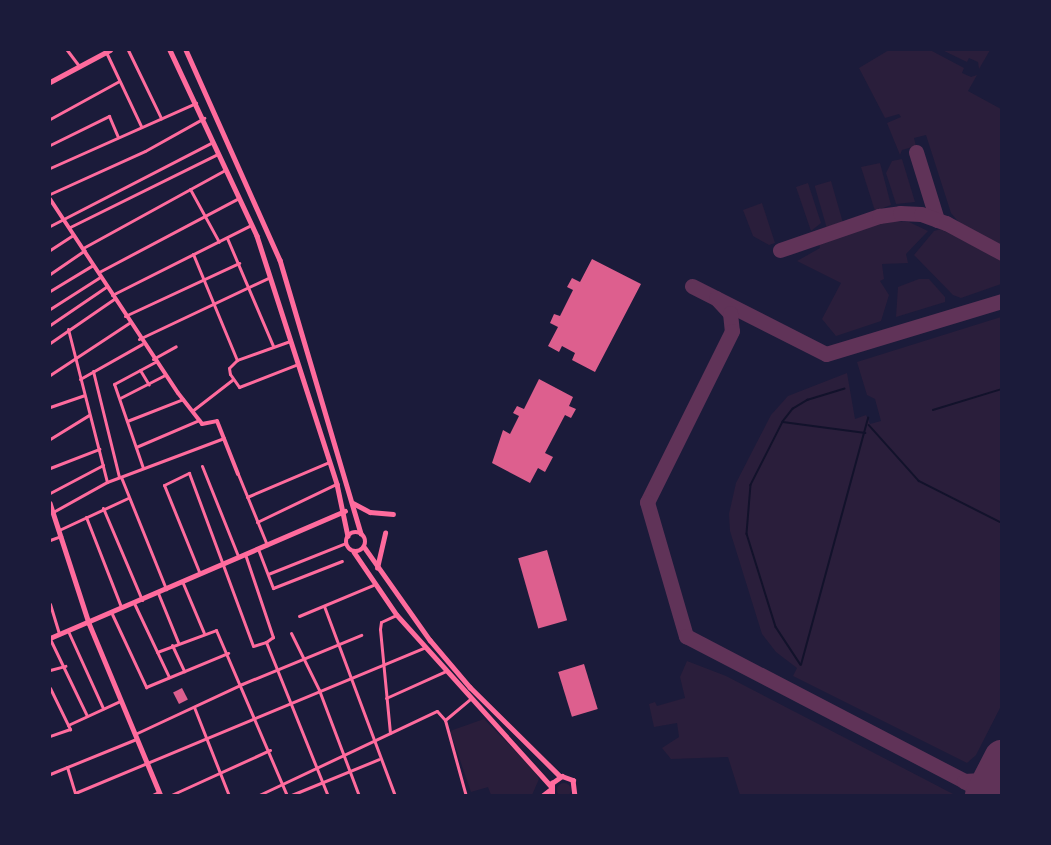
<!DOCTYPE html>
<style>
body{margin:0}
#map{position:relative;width:1051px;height:845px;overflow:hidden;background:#1b1b3a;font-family:"DM Sans",sans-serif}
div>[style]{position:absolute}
.green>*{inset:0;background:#2a1e3b;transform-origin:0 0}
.round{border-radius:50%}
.stream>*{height:1.5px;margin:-0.75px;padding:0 0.75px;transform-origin:0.75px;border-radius:0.75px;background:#12122b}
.taxiway>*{height:15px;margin:-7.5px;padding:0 7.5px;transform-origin:7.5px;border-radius:7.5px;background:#603358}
.runway>*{height:36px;margin:-18px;padding:0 18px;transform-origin:18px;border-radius:18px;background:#603358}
.building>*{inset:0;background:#dd5f8e;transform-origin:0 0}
.minor>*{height:3px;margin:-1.5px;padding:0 1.5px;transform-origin:1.5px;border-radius:1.5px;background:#ff6b9d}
.tertiary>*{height:4px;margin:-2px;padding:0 2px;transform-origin:2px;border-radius:2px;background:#ff6b9d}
.secondary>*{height:4.5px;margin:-2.25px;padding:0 2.25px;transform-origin:2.25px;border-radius:2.25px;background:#ff6b9d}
.secondary>.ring{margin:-2.25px;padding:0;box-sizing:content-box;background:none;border:4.5px solid #ff6b9d;border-radius:50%}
span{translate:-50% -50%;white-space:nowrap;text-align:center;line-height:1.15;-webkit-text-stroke:5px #1b1b3a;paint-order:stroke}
.frame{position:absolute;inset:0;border:51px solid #1b1b3a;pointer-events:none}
</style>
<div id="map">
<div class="green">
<div style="clip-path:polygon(889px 50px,930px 50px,964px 68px,962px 73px,971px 77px,977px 75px,968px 91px,1001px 109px,1001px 245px,962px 226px,951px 213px,926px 135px,914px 138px,916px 146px,902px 150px,900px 155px,887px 123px,901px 117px,899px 114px,885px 118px,859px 68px)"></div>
<div style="clip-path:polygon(942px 50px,990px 50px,979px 69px,978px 62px,969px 58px,967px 62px)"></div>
<div style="clip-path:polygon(902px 159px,915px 202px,896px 204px,886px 173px,892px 161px)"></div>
<div style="clip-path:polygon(880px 163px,891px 205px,875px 211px,861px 167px)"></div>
<div style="left:831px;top:181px;width:43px;height:17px;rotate:74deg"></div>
<div style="clip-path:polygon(808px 183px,821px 223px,811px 231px,796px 187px)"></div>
<div style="clip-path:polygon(762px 203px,775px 243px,769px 245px,753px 236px,743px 210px)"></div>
<div style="clip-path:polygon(886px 221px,909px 222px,928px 231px,906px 254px,908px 263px,882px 264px,884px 279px,880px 281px,889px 295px,881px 321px,836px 336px,822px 319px,841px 283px,797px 261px,820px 248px,818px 241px)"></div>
<div style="clip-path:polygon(941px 229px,1001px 260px,1001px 284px,961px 298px,953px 295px,914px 255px,934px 231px)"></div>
<div style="clip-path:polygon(919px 279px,929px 279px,945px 297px,945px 302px,896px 317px,898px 287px)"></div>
<div style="clip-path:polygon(1001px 317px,1001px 706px,976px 755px,967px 763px,793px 676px,797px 668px,776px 652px,762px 634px,730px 531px,729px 514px,736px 483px,771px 415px,788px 396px,847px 373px,855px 419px,866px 415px,870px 424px,881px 421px,875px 399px,867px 395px,857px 362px)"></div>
<div style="clip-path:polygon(687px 661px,726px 676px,955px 795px,740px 795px,728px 757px,671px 759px,662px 748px,679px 737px,677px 723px,654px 727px,649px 704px,655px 702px,657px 706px,685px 698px,680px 677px)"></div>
<div style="clip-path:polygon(484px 719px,534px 770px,539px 779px,532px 795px,491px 795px,488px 787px,471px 792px,450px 731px)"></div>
<div class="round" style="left:557px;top:783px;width:14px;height:14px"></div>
</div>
<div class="stream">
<div style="left:845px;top:389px;width:39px;rotate:163deg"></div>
<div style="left:808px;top:400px;width:17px;rotate:149deg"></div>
<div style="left:793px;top:409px;width:16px;rotate:128deg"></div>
<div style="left:783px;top:422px;width:83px;rotate:7.6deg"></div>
<div style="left:933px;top:410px;width:72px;rotate:-16.9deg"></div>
<div style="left:783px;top:422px;width:71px;rotate:116.9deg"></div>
<div style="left:751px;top:485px;width:49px;rotate:94.7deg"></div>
<div style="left:747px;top:534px;width:97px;rotate:72.7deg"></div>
<div style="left:776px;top:627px;width:45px;rotate:56.7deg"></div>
<div style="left:801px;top:665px;width:256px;rotate:-74.8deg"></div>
<div style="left:869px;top:425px;width:75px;rotate:48.2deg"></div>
<div style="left:919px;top:481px;width:93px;rotate:26.8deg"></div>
</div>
<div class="taxiway">
<div style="left:916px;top:152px;width:71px;rotate:72.8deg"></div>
<div style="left:780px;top:250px;width:105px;rotate:-19deg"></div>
<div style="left:879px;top:216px;width:21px;rotate:-8deg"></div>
<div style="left:900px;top:213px;width:21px;rotate:3deg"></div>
<div style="left:921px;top:214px;width:27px;rotate:20deg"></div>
<div style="left:946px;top:223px;width:64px;rotate:28.2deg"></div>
<div style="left:692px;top:286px;width:150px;rotate:26.9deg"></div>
<div style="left:826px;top:354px;width:184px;rotate:-16.8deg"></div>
<div style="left:716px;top:298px;width:21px;rotate:47deg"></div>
<div style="left:730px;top:313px;width:18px;rotate:84deg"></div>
<div style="left:732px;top:331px;width:191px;rotate:116.4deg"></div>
<div style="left:647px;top:502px;width:140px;rotate:73.8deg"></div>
<div style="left:686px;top:636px;width:314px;rotate:27.5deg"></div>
<div style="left:993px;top:796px;width:33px;rotate:-153deg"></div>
<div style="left:964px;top:781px;width:22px;rotate:-3deg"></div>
<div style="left:986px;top:780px;width:16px;rotate:-47deg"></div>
<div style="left:997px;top:768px;width:21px;rotate:107deg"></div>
<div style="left:991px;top:788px;width:9px;rotate:58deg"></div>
</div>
<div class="runway">
<div style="left:983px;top:795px;width:42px;rotate:-62.8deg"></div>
</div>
<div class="building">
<div style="clip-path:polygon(592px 259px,641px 284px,595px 372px,572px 360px,575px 353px,562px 346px,559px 352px,548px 346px,558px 327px,550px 323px,554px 314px,560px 316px,573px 290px,567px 287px,572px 278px,580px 282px)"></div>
<div style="clip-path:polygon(539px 379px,573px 397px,569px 406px,576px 409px,571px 418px,565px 415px,545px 453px,553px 457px,545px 472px,538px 468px,530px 483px,492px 463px,503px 430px,510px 434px,519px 416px,513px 413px,517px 406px,524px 409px)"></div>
<div style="left:547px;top:550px;width:73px;height:30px;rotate:74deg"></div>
<div style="left:584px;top:664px;width:47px;height:27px;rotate:73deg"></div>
<div style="left:182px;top:688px;width:13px;height:10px;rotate:63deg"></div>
</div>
<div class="minor">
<div style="left:67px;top:50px;width:20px;rotate:53deg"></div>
<div style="left:128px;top:50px;width:76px;rotate:64.1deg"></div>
<div style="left:106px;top:52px;width:82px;rotate:64.7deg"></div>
<div style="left:50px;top:119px;width:79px;rotate:-28.8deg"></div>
<div style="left:50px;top:145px;width:66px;rotate:-26.2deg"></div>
<div style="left:109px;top:116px;width:23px;rotate:67deg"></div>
<div style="left:50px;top:168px;width:160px;rotate:-24deg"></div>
<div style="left:190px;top:189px;width:60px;rotate:61.3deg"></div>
<div style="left:50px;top:194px;width:104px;rotate:-24.4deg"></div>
<div style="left:145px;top:151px;width:68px;rotate:-29.2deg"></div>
<div style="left:50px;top:226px;width:183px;rotate:-27.3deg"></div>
<div style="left:70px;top:227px;width:165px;rotate:-26.3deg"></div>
<div style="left:227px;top:238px;width:117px;rotate:66.9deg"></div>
<div style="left:83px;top:248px;width:162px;rotate:-28.8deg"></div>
<div style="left:50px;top:250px;width:27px;rotate:-33deg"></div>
<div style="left:193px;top:254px;width:115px;rotate:67.5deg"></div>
<div style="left:99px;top:272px;width:158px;rotate:-27.9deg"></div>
<div style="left:50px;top:274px;width:42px;rotate:-34.4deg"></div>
<div style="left:50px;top:291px;width:50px;rotate:-31.2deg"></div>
<div style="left:112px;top:295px;width:156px;rotate:-26.7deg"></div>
<div style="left:50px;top:309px;width:59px;rotate:-32.6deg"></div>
<div style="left:125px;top:316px;width:126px;rotate:-24.9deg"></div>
<div style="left:50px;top:325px;width:68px;rotate:-34.2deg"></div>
<div style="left:68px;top:329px;width:158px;rotate:75.7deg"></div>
<div style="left:139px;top:339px;width:145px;rotate:-25.3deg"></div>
<div style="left:290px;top:341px;width:56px;rotate:160.3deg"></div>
<div style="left:237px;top:360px;width:11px;rotate:135deg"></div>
<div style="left:229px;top:368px;width:6px;rotate:81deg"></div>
<div style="left:230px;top:374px;width:16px;rotate:55deg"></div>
<div style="left:239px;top:387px;width:63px;rotate:-21.3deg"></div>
<div style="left:50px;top:343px;width:78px;rotate:-34.5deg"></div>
<div style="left:153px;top:359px;width:26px;rotate:-29deg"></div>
<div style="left:140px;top:370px;width:17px;rotate:59deg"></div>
<div style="left:93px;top:371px;width:109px;rotate:76.2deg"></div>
<div style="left:50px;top:375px;width:95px;rotate:-33.4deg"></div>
<div style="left:80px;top:379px;width:71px;rotate:-29.4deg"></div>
<div style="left:120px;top:398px;width:51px;rotate:-27.1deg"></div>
<div style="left:50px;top:407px;width:36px;rotate:-19deg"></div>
<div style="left:192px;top:411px;width:51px;rotate:-37.8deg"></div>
<div style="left:127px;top:421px;width:60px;rotate:-21.4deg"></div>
<div style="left:50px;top:439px;width:46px;rotate:-31.6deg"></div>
<div style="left:136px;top:447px;width:69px;rotate:-23.2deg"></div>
<div style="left:202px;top:466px;width:97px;rotate:68.2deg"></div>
<div style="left:50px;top:468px;width:53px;rotate:-21.2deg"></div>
<div style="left:143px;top:468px;width:89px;rotate:-109deg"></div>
<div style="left:114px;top:384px;width:47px;rotate:-28.2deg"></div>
<div style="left:238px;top:474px;width:77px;rotate:67.8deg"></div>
<div style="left:121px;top:477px;width:121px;rotate:68.1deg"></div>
<div style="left:50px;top:493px;width:60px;rotate:-27.8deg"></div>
<div style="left:247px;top:497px;width:89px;rotate:-23.1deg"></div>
<div style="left:103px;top:508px;width:100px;rotate:67deg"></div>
<div style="left:53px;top:512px;width:62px;rotate:-29.1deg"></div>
<div style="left:107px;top:482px;width:125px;rotate:-20.6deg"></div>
<div style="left:86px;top:517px;width:97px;rotate:68.7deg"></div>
<div style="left:257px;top:522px;width:88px;rotate:-25.7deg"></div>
<div style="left:59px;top:530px;width:76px;rotate:-24.9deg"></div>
<div style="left:50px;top:540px;width:12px;rotate:-20deg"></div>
<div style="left:258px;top:549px;width:42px;rotate:69deg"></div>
<div style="left:273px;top:588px;width:74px;rotate:-21.4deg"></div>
<div style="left:245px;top:554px;width:88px;rotate:71.4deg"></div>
<div style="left:273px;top:637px;width:9px;rotate:144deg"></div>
<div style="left:266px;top:642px;width:166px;rotate:68.1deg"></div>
<div style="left:200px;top:574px;width:96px;rotate:-112deg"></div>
<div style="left:164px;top:485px;width:28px;rotate:-26deg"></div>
<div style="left:189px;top:473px;width:184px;rotate:69.7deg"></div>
<div style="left:253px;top:646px;width:14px;rotate:-17deg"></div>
<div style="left:268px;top:574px;width:84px;rotate:-21.7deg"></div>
<div style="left:182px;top:581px;width:56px;rotate:67.1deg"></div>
<div style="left:158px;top:593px;width:53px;rotate:67.8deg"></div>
<div style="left:134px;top:603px;width:82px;rotate:64.7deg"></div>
<div style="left:50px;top:604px;width:30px;rotate:73deg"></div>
<div style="left:324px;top:606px;width:203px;rotate:69.5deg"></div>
<div style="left:112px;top:614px;width:81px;rotate:65deg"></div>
<div style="left:146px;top:687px;width:89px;rotate:-22.5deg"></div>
<div style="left:299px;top:616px;width:80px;rotate:-22.7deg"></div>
<div style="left:68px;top:631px;width:85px;rotate:65.6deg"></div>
<div style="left:291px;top:633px;width:64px;rotate:63.8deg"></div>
<div style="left:319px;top:690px;width:113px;rotate:69.3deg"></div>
<div style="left:50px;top:639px;width:85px;rotate:64.3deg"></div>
<div style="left:172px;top:645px;width:29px;rotate:65deg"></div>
<div style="left:157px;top:652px;width:63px;rotate:-20.4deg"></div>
<div style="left:216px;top:630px;width:181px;rotate:66.8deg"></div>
<div style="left:50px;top:670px;width:16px;rotate:-15deg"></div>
<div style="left:50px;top:688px;width:46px;rotate:64deg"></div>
<div style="left:70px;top:729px;width:21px;rotate:161deg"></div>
<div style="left:386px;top:698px;width:66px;rotate:-24.2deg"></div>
<div style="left:194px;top:707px;width:96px;rotate:68.5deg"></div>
<div style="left:445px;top:720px;width:33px;rotate:-40deg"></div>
<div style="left:68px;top:725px;width:57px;rotate:-24.8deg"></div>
<div style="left:390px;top:733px;width:104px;rotate:-95.5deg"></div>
<div style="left:380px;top:629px;width:7px;rotate:-82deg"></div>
<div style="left:381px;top:622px;width:17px;rotate:-25deg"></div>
<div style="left:135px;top:734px;width:118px;rotate:-25deg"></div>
<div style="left:242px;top:684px;width:129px;rotate:-22.4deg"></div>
<div style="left:67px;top:767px;width:27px;rotate:73deg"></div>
<div style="left:75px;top:793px;width:379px;rotate:-22.6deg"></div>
<div style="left:50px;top:774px;width:93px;rotate:-22.1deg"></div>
<div style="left:150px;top:796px;width:10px;rotate:-24deg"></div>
<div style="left:169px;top:796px;width:111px;rotate:-24.5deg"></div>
<div style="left:257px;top:796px;width:199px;rotate:-25.3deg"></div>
<div style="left:437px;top:711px;width:12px;rotate:48deg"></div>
<div style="left:445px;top:720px;width:79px;rotate:74.6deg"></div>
<div style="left:289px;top:796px;width:97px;rotate:-22.3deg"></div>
</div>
<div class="tertiary">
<div style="left:50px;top:199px;width:232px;rotate:56.6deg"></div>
<div style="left:178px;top:393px;width:39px;rotate:52deg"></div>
<div style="left:202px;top:424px;width:15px;rotate:-11deg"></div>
<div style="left:217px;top:421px;width:57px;rotate:68.4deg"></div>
</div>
<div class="secondary">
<div style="left:170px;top:50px;width:205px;rotate:64.9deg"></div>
<div style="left:257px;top:236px;width:261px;rotate:72.1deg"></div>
<div style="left:337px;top:484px;width:53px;rotate:78.1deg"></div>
<div style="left:186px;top:50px;width:230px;rotate:65.9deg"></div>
<div style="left:280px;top:260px;width:285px;rotate:73.5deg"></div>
<div style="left:50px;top:82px;width:68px;rotate:-28.1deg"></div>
<div style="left:50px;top:503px;width:126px;rotate:72deg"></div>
<div style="left:89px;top:623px;width:187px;rotate:67.4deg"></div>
<div style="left:353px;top:503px;width:19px;rotate:28deg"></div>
<div style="left:370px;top:512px;width:23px;rotate:5deg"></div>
<div class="ring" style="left:346px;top:532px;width:15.5px;height:15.5px"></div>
<div style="left:365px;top:548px;width:113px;rotate:54.8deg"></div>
<div style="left:430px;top:640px;width:62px;rotate:49.6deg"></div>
<div style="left:470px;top:687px;width:127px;rotate:44.7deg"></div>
<div style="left:354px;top:552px;width:76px;rotate:55.7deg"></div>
<div style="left:397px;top:615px;width:230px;rotate:48deg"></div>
<div style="left:377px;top:568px;width:36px;rotate:-77deg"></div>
<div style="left:50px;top:638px;width:321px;rotate:-23.3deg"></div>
<div style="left:542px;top:796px;width:11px;rotate:-38deg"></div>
<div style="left:552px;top:796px;width:13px;rotate:-90deg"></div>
<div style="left:552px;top:783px;width:12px;rotate:-35deg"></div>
<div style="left:562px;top:776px;width:12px;rotate:20deg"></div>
<div style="left:573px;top:780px;width:16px;rotate:83deg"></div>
</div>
<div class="frame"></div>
</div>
